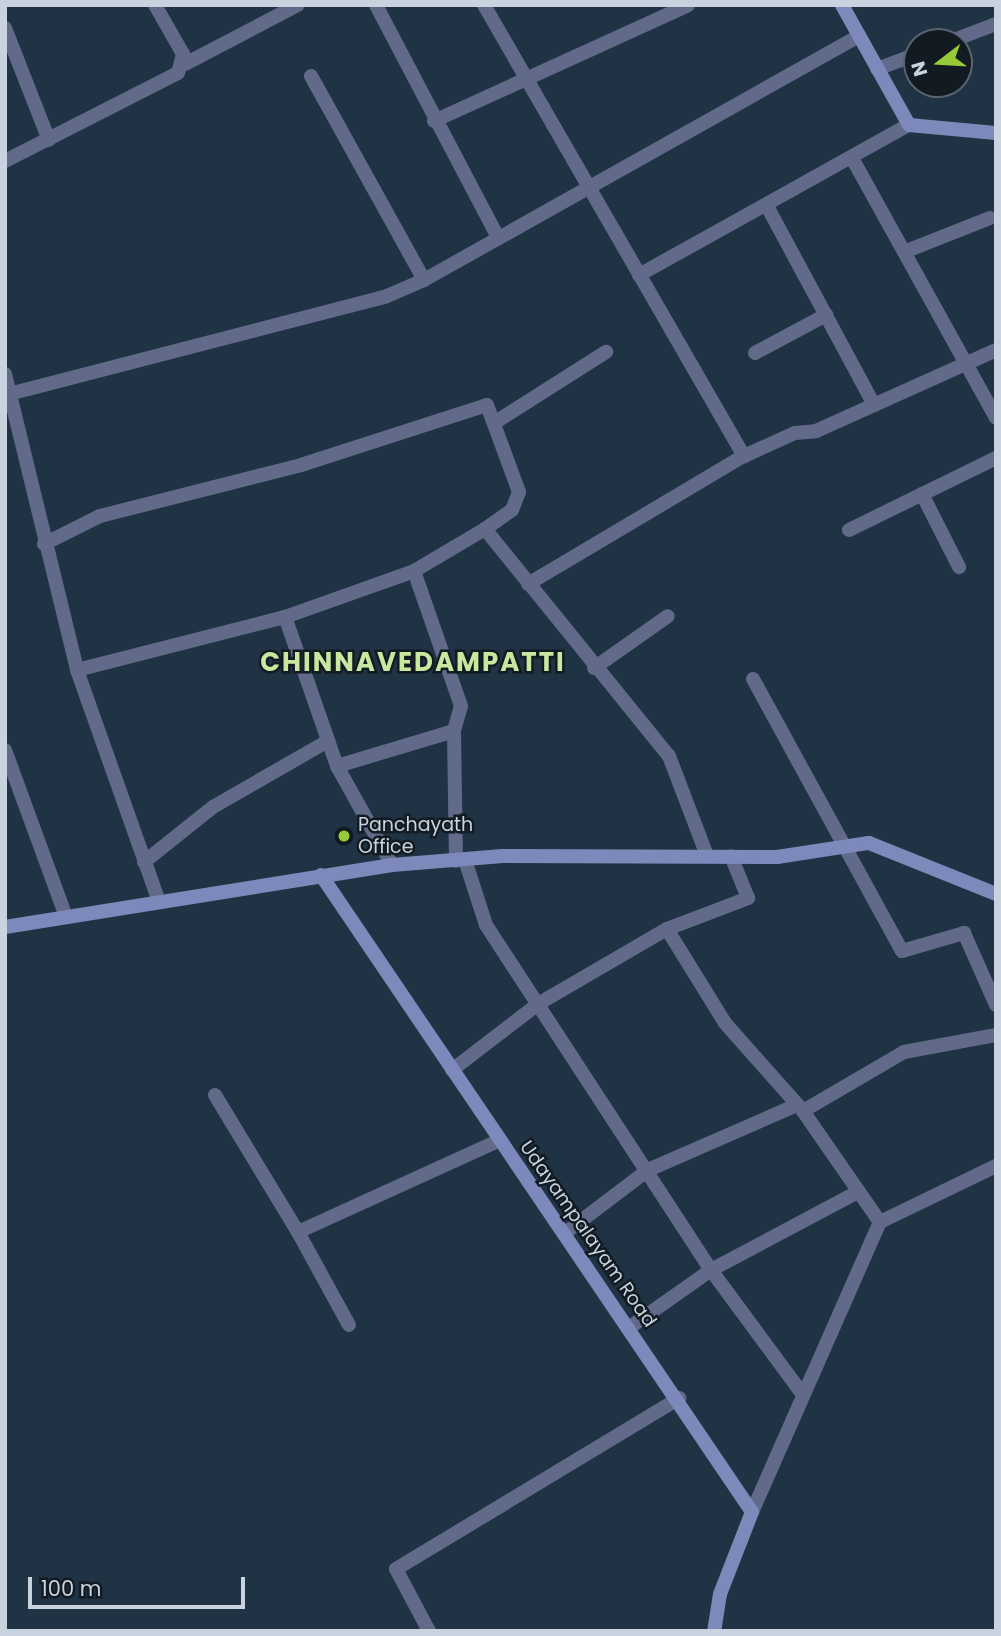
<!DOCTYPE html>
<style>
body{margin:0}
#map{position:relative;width:1001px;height:1636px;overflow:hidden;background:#203345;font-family:Poppins,sans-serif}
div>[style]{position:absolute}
.street>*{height:14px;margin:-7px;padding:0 7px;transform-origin:7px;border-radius:7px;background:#626a89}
.secondary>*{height:14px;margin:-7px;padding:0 7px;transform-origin:7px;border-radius:7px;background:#7e89bb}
.dots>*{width:19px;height:19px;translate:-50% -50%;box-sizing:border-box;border:4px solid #121a22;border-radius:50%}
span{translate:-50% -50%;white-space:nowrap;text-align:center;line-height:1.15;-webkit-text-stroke:5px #121a22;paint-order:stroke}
.poi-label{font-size:19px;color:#c8d3df}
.left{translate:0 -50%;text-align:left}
.street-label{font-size:19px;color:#c8d3df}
.district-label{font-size:26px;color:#c8e8a0;font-weight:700;letter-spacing:2px}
.frame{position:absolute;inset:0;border:7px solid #c8d3df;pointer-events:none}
.north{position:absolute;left:903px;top:28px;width:70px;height:70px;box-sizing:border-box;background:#121a22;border:2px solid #5b646e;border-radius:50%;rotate:253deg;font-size:19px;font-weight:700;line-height:28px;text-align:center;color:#c8d3df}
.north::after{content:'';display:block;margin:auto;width:24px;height:32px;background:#97cc38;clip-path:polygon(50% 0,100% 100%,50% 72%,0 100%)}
.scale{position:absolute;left:28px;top:1577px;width:217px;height:32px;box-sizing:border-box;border:4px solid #c8d3df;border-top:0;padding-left:9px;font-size:21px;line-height:24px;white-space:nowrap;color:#c8d3df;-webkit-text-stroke:5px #121a22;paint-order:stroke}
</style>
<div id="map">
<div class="street">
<div style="left:376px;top:5px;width:262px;rotate:62.3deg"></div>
<div style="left:484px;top:5px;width:521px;rotate:60.04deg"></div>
<div style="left:5px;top:28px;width:120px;rotate:68.6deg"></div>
<div style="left:949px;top:42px;width:50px;rotate:-21deg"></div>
<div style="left:185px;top:64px;width:127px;rotate:-27.6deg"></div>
<div style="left:877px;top:69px;width:43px;rotate:-20.6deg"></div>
<div style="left:311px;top:76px;width:233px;rotate:61deg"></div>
<div style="left:424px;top:280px;width:499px;rotate:-29.3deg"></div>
<div style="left:434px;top:121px;width:279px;rotate:-24.5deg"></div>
<div style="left:852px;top:158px;width:297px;rotate:61deg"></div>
<div style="left:5px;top:161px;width:194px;rotate:-27deg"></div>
<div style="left:178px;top:73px;width:20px;rotate:-75deg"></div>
<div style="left:183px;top:54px;width:56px;rotate:-119.7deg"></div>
<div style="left:767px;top:206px;width:226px;rotate:61.7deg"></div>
<div style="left:909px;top:250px;width:87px;rotate:-21.6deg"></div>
<div style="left:639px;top:275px;width:309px;rotate:-29.1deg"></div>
<div style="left:755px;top:353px;width:81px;rotate:-28.2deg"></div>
<div style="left:5px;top:374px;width:305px;rotate:76.3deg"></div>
<div style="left:77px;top:670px;width:246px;rotate:70.5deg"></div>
<div style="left:9px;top:394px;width:390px;rotate:-14.5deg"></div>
<div style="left:387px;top:296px;width:40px;rotate:-23.4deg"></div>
<div style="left:494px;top:423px;width:133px;rotate:-32.4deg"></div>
<div style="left:922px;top:494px;width:82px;rotate:63.1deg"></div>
<div style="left:849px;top:530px;width:164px;rotate:-26.1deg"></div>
<div style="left:44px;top:544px;width:63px;rotate:-26.6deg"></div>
<div style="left:100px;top:516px;width:207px;rotate:-14.2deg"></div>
<div style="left:301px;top:465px;width:195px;rotate:-17.9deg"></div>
<div style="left:487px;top:405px;width:93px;rotate:69.8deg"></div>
<div style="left:519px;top:492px;width:19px;rotate:111deg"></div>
<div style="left:512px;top:510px;width:33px;rotate:145deg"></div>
<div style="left:414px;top:571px;width:143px;rotate:70.8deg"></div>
<div style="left:461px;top:706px;width:26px;rotate:106deg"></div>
<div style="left:528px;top:584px;width:251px;rotate:-30.7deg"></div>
<div style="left:744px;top:456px;width:56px;rotate:-24.3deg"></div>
<div style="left:795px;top:433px;width:21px;rotate:-5deg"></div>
<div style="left:816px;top:431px;width:197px;rotate:-24.2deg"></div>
<div style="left:594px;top:668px;width:90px;rotate:-35.1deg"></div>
<div style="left:77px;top:670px;width:215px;rotate:-14.3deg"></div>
<div style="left:753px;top:679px;width:310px;rotate:61.3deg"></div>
<div style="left:902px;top:951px;width:65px;rotate:-16.2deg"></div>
<div style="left:964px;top:933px;width:79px;rotate:66deg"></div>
<div style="left:5px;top:750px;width:178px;rotate:69.9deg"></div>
<div style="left:337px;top:766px;width:113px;rotate:60.9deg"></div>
<div style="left:465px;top:860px;width:68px;rotate:72.1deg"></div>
<div style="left:486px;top:925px;width:412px;rotate:56.9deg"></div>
<div style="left:711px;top:1270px;width:155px;rotate:53.6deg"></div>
<div style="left:456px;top:861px;width:130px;rotate:-90.9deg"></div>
<div style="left:454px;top:731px;width:122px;rotate:163.3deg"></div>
<div style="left:337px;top:766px;width:158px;rotate:-109.2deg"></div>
<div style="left:285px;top:617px;width:137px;rotate:-19.6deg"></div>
<div style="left:414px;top:571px;width:82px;rotate:-30.6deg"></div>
<div style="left:485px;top:529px;width:292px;rotate:51deg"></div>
<div style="left:669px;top:756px;width:104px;rotate:69.1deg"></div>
<div style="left:144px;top:862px;width:88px;rotate:-38.6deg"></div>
<div style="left:213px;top:807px;width:133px;rotate:-29.9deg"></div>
<div style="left:667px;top:929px;width:110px;rotate:58.3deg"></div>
<div style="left:725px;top:1023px;width:118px;rotate:48.4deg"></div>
<div style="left:803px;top:1111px;width:135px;rotate:55.3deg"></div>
<div style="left:452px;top:1070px;width:108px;rotate:-37.5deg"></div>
<div style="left:538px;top:1004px;width:149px;rotate:-30.2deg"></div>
<div style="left:667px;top:929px;width:87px;rotate:-20.9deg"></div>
<div style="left:748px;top:898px;width:45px;rotate:-112deg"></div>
<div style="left:215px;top:1095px;width:160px;rotate:58.8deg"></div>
<div style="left:298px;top:1232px;width:220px;rotate:-24.5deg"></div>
<div style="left:803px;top:1111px;width:117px;rotate:-30.3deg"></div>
<div style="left:904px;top:1052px;width:94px;rotate:-10.5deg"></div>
<div style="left:298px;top:1232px;width:106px;rotate:61.3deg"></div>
<div style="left:565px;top:1233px;width:104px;rotate:-37.2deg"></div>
<div style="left:648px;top:1170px;width:163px;rotate:-23.6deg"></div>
<div style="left:630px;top:1327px;width:99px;rotate:-35.1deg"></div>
<div style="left:711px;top:1270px;width:164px;rotate:-28deg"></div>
<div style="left:752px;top:1512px;width:317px;rotate:-66.2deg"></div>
<div style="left:880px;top:1222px;width:129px;rotate:-25.8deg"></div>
<div style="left:429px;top:1631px;width:70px;rotate:-118deg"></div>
<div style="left:396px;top:1569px;width:331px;rotate:-31.1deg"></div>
</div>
<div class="secondary">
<div style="left:842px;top:5px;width:137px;rotate:60.8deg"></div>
<div style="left:909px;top:125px;width:87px;rotate:5.3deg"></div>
<div style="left:321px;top:875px;width:769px;rotate:55.92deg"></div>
<div style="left:752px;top:1512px;width:88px;rotate:111.3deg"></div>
<div style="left:720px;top:1594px;width:37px;rotate:99deg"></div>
<div style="left:5px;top:927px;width:392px;rotate:-9.1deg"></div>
<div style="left:392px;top:865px;width:111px;rotate:-4.6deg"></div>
<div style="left:503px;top:856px;width:274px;rotate:0.2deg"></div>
<div style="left:777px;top:857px;width:93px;rotate:-8.7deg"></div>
<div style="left:869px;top:843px;width:137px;rotate:21.9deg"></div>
</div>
<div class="dots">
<div style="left:344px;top:836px;background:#97cc38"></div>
</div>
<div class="poi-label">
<span class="left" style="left:358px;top:836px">Panchayath<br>Office</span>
</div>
<div class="street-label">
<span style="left:588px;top:1234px;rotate:55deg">Udayampalayam Road</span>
</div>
<div class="district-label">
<span style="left:413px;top:663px">CHINNAVEDAMPATTI</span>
</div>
<div class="frame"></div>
<div class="north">N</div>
<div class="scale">100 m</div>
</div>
